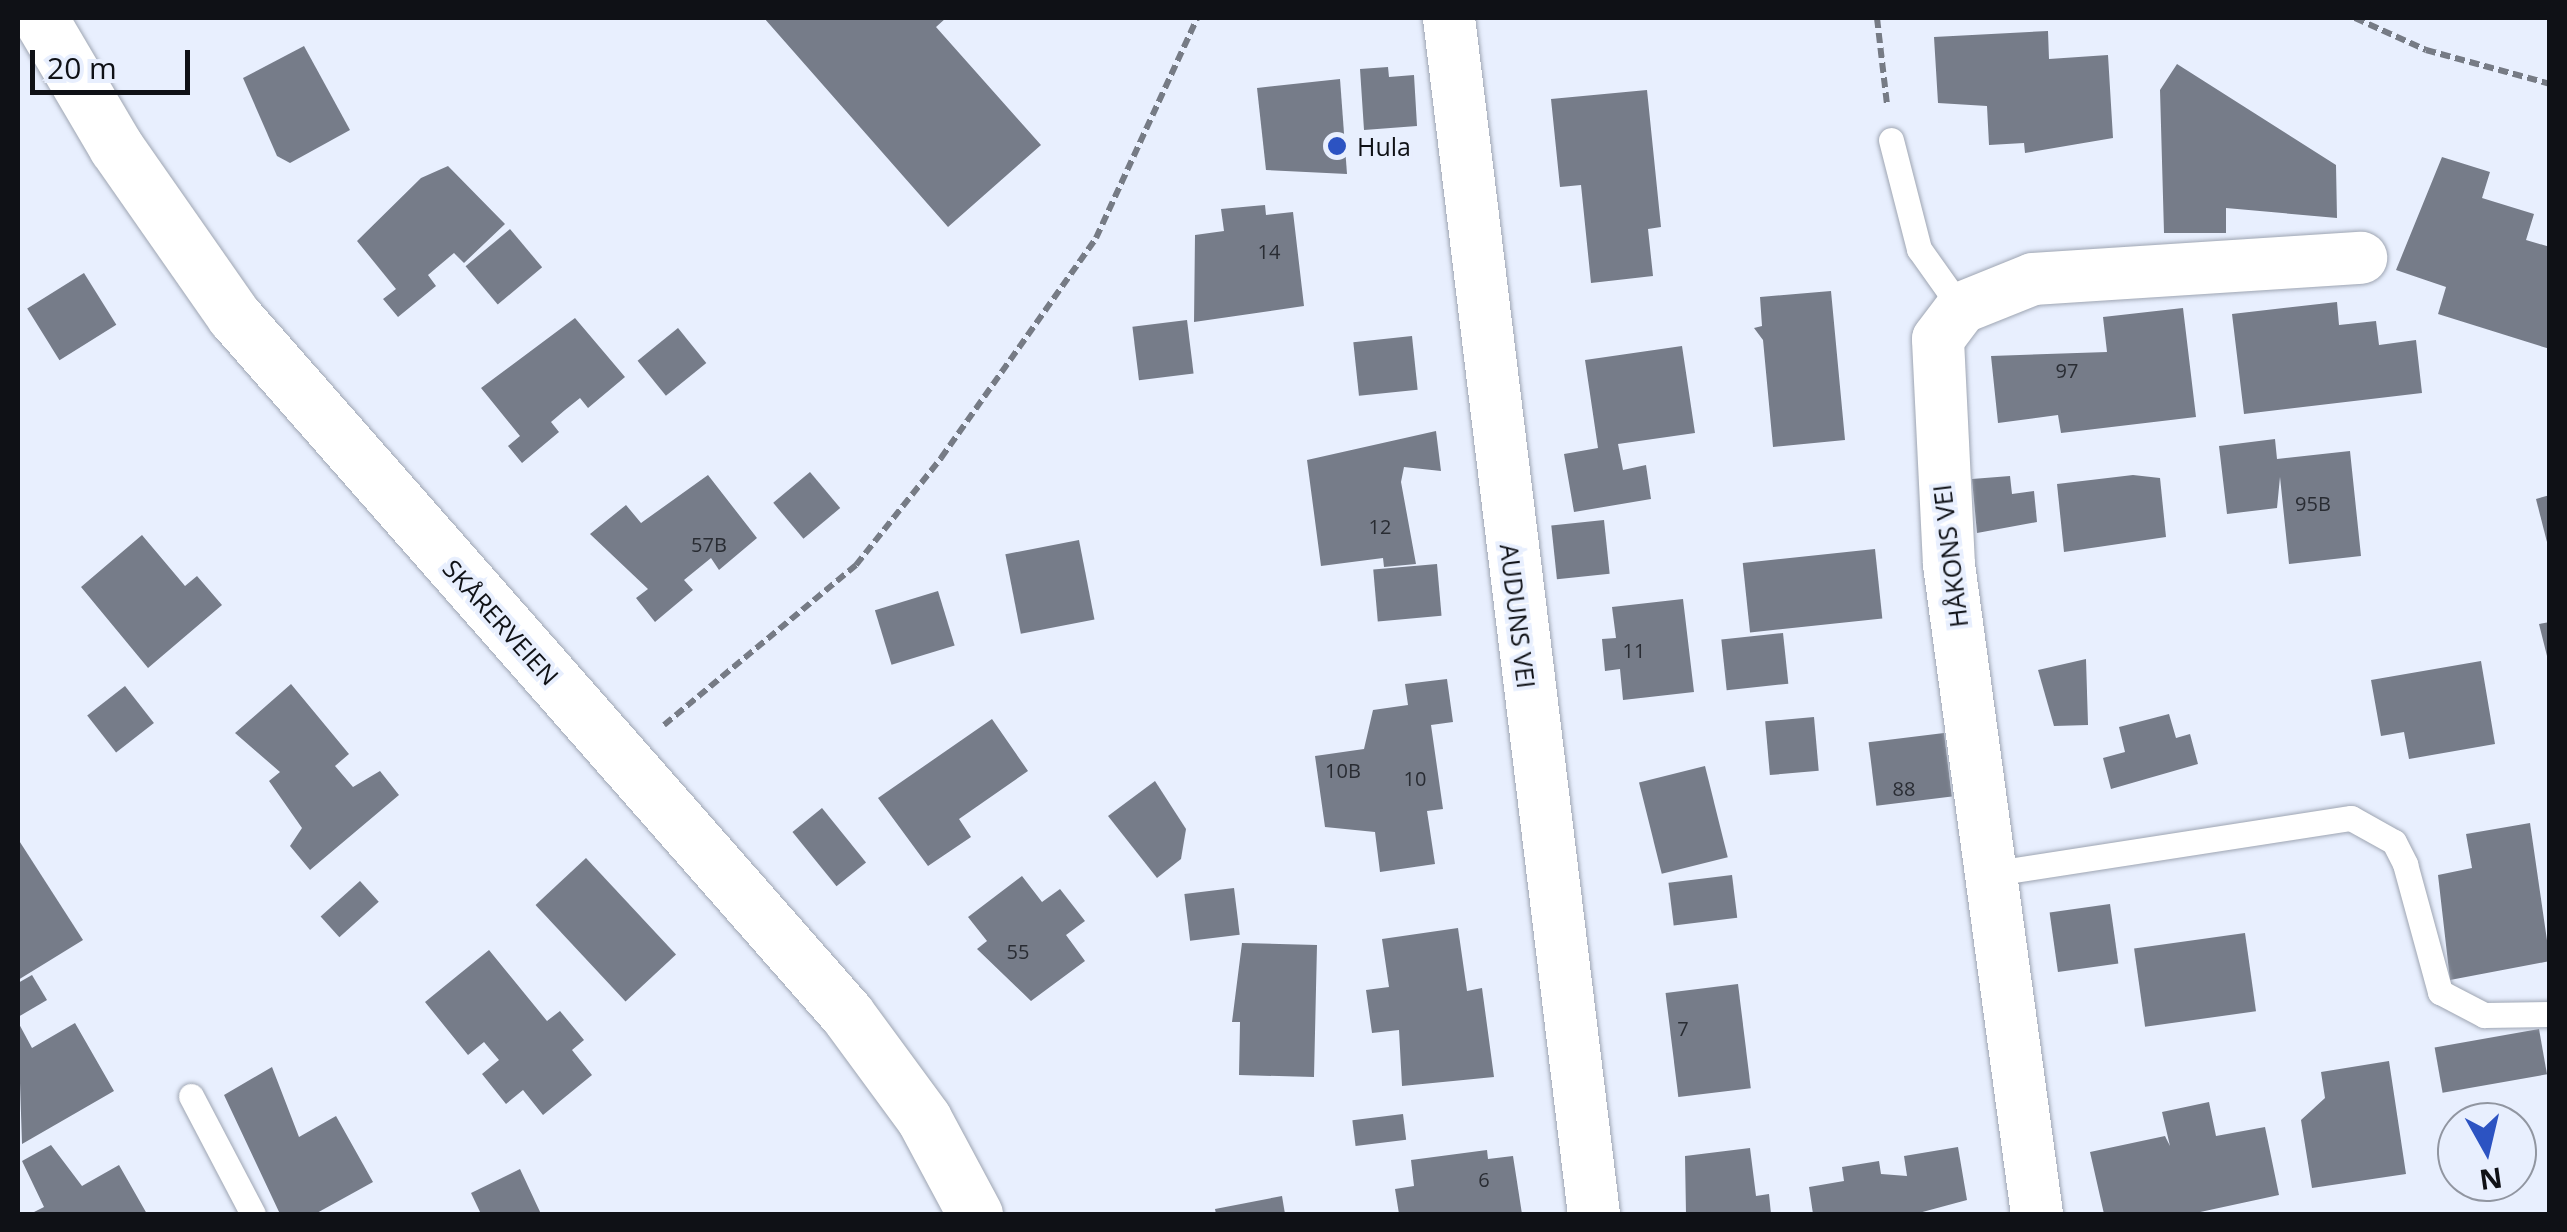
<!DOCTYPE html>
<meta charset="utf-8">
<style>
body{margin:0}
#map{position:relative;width:2567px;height:1232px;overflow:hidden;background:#e8effe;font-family:"Open Sans",sans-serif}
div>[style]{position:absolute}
.building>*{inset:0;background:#767c89;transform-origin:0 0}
.path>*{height:6px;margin-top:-3px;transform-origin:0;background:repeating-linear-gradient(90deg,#767b85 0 10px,transparent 0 15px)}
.roads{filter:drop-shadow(0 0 2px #9ea5b2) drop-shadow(0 0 2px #9ea5b2)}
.service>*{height:25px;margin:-12.5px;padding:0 12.5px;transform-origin:12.5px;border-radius:12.5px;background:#fff}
.minor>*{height:52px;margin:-26px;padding:0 26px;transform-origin:26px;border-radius:26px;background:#fff}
.tertiary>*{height:55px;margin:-27.5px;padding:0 27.5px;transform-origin:27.5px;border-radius:27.5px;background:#fff}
.dots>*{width:28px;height:28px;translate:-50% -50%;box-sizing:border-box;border:5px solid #e8effe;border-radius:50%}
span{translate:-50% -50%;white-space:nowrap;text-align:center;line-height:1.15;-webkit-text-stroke:8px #e8effe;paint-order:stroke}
.number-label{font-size:20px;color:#292c33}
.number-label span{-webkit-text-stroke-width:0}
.poi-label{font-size:25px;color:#0f1116}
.left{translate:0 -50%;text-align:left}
.street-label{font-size:25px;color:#0f1116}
.frame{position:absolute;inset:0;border:20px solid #0f1116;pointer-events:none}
.north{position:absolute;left:2437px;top:1102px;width:100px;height:100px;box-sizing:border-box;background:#e8effe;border:2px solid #9196a1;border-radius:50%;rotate:172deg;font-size:28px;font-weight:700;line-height:40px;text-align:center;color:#0f1116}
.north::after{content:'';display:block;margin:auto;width:35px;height:45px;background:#2c53c2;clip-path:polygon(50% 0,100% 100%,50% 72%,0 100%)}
.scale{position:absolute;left:30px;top:50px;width:160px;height:45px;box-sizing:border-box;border:5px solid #0f1116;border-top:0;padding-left:12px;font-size:30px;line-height:35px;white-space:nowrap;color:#0f1116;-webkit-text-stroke:8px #e8effe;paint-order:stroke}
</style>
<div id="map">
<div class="building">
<div style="clip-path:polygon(764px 18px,946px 18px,936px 27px,1041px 145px,948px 227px)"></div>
<div style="clip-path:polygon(2048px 31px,2049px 59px,2108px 55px,2113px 138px,2025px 153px,2024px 143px,1989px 145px,1987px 106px,1938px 103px,1934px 37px)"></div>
<div style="clip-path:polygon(304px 46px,350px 130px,290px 163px,277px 156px,243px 78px)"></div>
<div style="clip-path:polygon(2177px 64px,2336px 165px,2337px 218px,2226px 208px,2226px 233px,2164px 233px,2160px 90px)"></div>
<div style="clip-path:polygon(1388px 67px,1389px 77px,1414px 75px,1417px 126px,1364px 130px,1360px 69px)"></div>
<div style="clip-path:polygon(1340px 79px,1347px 174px,1266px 170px,1257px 88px)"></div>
<div style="clip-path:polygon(1647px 90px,1661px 227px,1648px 229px,1653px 276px,1591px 283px,1581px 185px,1560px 187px,1551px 99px)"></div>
<div style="clip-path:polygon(2442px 157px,2490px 172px,2482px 198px,2534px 214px,2526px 240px,2550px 247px,2550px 349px,2438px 314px,2446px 287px,2396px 270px)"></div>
<div style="clip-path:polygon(448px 166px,505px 224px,464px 263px,454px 253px,428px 275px,436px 286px,398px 317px,383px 299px,396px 289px,357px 241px,421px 178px)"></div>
<div style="clip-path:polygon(1265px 205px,1266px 215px,1293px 212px,1304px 306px,1194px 322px,1195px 235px,1224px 231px,1221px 209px)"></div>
<div style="left:510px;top:229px;width:50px;height:58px;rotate:50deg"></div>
<div style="left:84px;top:273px;width:61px;height:67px;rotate:58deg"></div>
<div style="clip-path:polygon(1831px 291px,1845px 440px,1773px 447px,1763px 340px,1754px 328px,1762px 326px,1760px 297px)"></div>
<div style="clip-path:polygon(2337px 302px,2339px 325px,2376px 321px,2379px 345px,2416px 340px,2422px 393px,2244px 414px,2232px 314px)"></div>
<div style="clip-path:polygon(2183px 308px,2196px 417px,2061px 433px,2058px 415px,1998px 423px,1991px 356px,2107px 352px,2103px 317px)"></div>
<div style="clip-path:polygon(575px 318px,625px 377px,588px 408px,580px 398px,565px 410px,551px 422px,559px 432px,522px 463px,508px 446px,520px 436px,481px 388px)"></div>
<div style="left:1187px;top:320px;width:54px;height:55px;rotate:83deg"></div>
<div style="left:678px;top:328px;width:45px;height:52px;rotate:51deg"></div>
<div style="left:1412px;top:336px;width:54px;height:59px;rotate:84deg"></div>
<div style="clip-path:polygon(1682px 346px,1695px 433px,1618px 444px,1623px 470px,1646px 465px,1651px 499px,1574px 512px,1564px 454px,1598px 448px,1585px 360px)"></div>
<div style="clip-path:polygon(1436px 431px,1441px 471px,1404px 467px,1401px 482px,1416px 564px,1384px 567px,1383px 558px,1321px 566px,1307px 460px)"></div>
<div style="clip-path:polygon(2275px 439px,2277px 459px,2350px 451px,2361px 556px,2289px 564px,2280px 477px,2277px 508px,2227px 514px,2219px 446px)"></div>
<div style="left:810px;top:472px;width:47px;height:48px;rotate:50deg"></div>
<div style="clip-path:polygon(708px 475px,757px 538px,719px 570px,711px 558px,684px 580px,693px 590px,655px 622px,636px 598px,648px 589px,590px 534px,626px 505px,641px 523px)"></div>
<div style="clip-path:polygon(2133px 475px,2160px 478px,2166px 537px,2064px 552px,2057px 484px)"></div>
<div style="clip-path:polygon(2010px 476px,2012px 494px,2034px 491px,2037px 522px,1977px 533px,1972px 479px)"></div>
<div style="clip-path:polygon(2550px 495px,2550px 546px,2548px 546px,2536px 499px)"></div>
<div style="left:1604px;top:520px;width:54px;height:53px;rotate:84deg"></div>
<div style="clip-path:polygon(142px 535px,185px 586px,197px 576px,222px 605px,148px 668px,81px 587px)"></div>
<div style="left:1079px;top:540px;width:81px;height:75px;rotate:79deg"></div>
<div style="left:1875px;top:549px;width:70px;height:133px;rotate:84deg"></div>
<div style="left:1437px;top:564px;width:52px;height:64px;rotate:85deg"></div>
<div style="left:938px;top:591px;width:57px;height:66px;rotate:73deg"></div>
<div style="clip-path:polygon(1683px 599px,1694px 692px,1623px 700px,1620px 669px,1605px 671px,1602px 639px,1616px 638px,1612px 607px)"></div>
<div style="clip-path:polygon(2550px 622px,2550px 660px,2548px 660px,2539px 624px)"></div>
<div style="left:1783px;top:633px;width:51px;height:62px;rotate:84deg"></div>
<div style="clip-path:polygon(2086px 659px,2088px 725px,2054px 726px,2038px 670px)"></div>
<div style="clip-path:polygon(2481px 661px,2495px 744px,2409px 759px,2404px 732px,2381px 736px,2371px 680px)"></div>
<div style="clip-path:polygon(1447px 679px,1453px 722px,1431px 725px,1443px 809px,1427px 811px,1435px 864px,1380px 872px,1375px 832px,1325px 827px,1315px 756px,1364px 749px,1373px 710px,1408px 705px,1405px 684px)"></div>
<div style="clip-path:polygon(291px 684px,349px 754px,335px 766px,353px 787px,380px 771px,399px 795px,310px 870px,290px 846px,302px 828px,269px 781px,280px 772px,235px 733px)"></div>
<div style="left:125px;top:686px;width:47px;height:48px;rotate:52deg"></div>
<div style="clip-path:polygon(2169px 714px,2176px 738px,2190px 734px,2198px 764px,2111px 789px,2103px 758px,2125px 752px,2119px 727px)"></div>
<div style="left:1814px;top:717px;width:54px;height:49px;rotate:85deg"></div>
<div style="clip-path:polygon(992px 719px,1028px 771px,959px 819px,971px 837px,928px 866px,878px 798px)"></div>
<div style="left:1944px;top:733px;width:64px;height:76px;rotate:83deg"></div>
<div style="left:1705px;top:766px;width:94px;height:68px;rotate:76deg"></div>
<div style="clip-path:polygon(1155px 781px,1186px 829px,1181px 859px,1157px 878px,1108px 816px)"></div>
<div style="left:822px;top:808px;width:70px;height:38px;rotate:51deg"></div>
<div style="clip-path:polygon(2530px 823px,2550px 961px,2450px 980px,2438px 875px,2472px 868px,2466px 834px)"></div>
<div style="clip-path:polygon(18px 839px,83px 940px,18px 980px)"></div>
<div style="left:586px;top:858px;width:132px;height:69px;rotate:47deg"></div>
<div style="left:1732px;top:875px;width:43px;height:64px;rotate:83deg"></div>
<div style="clip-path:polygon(1022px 876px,1042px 902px,1060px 889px,1085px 921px,1066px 935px,1085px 961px,1031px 1001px,977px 949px,987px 941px,968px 917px)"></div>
<div style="left:360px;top:881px;width:28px;height:53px;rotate:48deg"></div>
<div style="left:1234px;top:888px;width:47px;height:50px;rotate:83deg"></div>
<div style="left:2110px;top:904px;width:60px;height:61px;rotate:82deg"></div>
<div style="clip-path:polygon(1458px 928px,1467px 991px,1482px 988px,1494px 1077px,1402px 1086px,1399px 1030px,1372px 1033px,1366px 990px,1389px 987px,1382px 939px)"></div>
<div style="left:2245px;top:933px;width:79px;height:112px;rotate:82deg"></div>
<div style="clip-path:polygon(1242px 943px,1317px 945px,1314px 1077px,1239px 1075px,1240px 1022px,1232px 1022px)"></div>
<div style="clip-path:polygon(489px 950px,547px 1021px,560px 1011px,584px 1040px,572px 1050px,592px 1075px,543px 1115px,523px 1090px,506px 1104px,482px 1074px,499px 1060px,484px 1042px,468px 1055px,425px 1002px)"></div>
<div style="clip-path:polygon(32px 975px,47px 1000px,18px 1017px,18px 983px)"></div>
<div style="left:1738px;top:984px;width:105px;height:73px;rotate:83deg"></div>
<div style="clip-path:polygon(18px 1022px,32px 1048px,75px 1023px,114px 1091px,22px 1144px)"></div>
<div style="left:2539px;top:1029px;width:46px;height:106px;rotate:80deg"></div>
<div style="clip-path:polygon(2389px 1061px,2406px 1174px,2312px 1188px,2301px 1120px,2325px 1098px,2321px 1072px)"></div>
<div style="clip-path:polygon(272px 1067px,299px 1137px,336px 1116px,373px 1182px,315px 1214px,280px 1214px,224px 1095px)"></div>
<div style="clip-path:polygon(2209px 1102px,2216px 1136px,2265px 1127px,2279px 1195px,2191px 1214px,2104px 1214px,2090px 1152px,2165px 1136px,2170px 1146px,2162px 1112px)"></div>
<div style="left:1403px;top:1114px;width:26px;height:51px;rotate:83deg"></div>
<div style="clip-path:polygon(51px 1145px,82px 1186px,119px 1165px,147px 1214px,30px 1214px,44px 1207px,22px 1161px)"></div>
<div style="clip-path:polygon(1958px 1147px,1967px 1200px,1915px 1214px,1813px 1214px,1809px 1187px,1844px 1181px,1842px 1167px,1879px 1161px,1881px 1174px,1907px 1176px,1904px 1156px)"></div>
<div style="clip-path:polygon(1750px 1148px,1756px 1196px,1769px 1194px,1771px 1214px,1686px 1214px,1685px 1156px)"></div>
<div style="clip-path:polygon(1487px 1150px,1488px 1159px,1513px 1156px,1522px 1214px,1399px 1214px,1395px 1189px,1414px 1186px,1411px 1160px)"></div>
<div style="clip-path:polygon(520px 1169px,541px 1214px,481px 1214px,471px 1193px)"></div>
<div style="clip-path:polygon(1282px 1196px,1285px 1214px,1216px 1214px,1215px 1209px)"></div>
</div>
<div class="path">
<div style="left:1877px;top:18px;width:87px;rotate:83.4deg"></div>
<div style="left:2355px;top:18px;width:78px;rotate:24.3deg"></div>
<div style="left:2426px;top:50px;width:129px;rotate:15.3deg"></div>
<div style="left:664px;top:725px;width:250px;rotate:-39.8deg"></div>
<div style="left:856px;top:565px;width:137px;rotate:-51.5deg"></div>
<div style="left:941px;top:458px;width:269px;rotate:-54.8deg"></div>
<div style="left:1096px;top:238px;width:242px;rotate:-65.3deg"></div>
</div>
<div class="roads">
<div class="service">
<div style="left:1891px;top:140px;width:113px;rotate:75.6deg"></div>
<div style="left:1919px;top:249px;width:72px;rotate:54.6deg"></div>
<div style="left:1995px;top:873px;width:360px;rotate:-8.8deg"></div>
<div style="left:2351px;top:818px;width:49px;rotate:29.2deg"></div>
<div style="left:2394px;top:842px;width:25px;rotate:63deg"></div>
<div style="left:2405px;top:864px;width:133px;rotate:74.7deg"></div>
<div style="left:2440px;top:992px;width:50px;rotate:27.6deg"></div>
<div style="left:2484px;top:1015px;width:66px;rotate:-0.9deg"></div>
<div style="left:191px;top:1096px;width:133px;rotate:62.3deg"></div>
</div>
<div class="minor">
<div style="left:1449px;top:18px;width:1205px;rotate:83.09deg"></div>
<div style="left:2037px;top:1214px;width:655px;rotate:-97.72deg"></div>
<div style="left:1949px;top:565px;width:226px;rotate:-92.8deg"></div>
<div style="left:1938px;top:339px;width:39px;rotate:-53deg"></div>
<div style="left:1961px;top:308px;width:78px;rotate:-21.9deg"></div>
<div style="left:2033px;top:279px;width:329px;rotate:-3.7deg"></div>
</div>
<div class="tertiary">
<div style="left:40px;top:18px;width:150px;rotate:59.5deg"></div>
<div style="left:116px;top:147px;width:206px;rotate:55.1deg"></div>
<div style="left:234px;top:316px;width:929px;rotate:48.71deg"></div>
<div style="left:847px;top:1014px;width:130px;rotate:53.7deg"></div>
<div style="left:924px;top:1119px;width:108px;rotate:61.8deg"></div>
</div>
</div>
<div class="dots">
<div style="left:1337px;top:146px;background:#2c53c2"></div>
</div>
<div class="number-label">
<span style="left:1269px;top:251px">14</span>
<span style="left:2067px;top:370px">97</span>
<span style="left:2313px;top:503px">95B</span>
<span style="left:1380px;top:526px">12</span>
<span style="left:709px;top:544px">57B</span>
<span style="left:1634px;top:650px">11</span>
<span style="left:1343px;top:770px">10B</span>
<span style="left:1415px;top:778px">10</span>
<span style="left:1904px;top:788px">88</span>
<span style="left:1018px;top:951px">55</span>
<span style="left:1683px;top:1028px">7</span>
<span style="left:1484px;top:1179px">6</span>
</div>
<div class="poi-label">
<span class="left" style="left:1357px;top:146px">Hula</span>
</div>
<div class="street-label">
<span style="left:1950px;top:556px;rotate:-97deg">HÅKONS VEI</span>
<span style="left:1518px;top:616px;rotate:83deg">AUDUNS VEI</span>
<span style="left:501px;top:622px;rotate:48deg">SKÅRERVEIEN</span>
</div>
<div class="frame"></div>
<div class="north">N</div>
<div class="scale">20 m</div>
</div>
